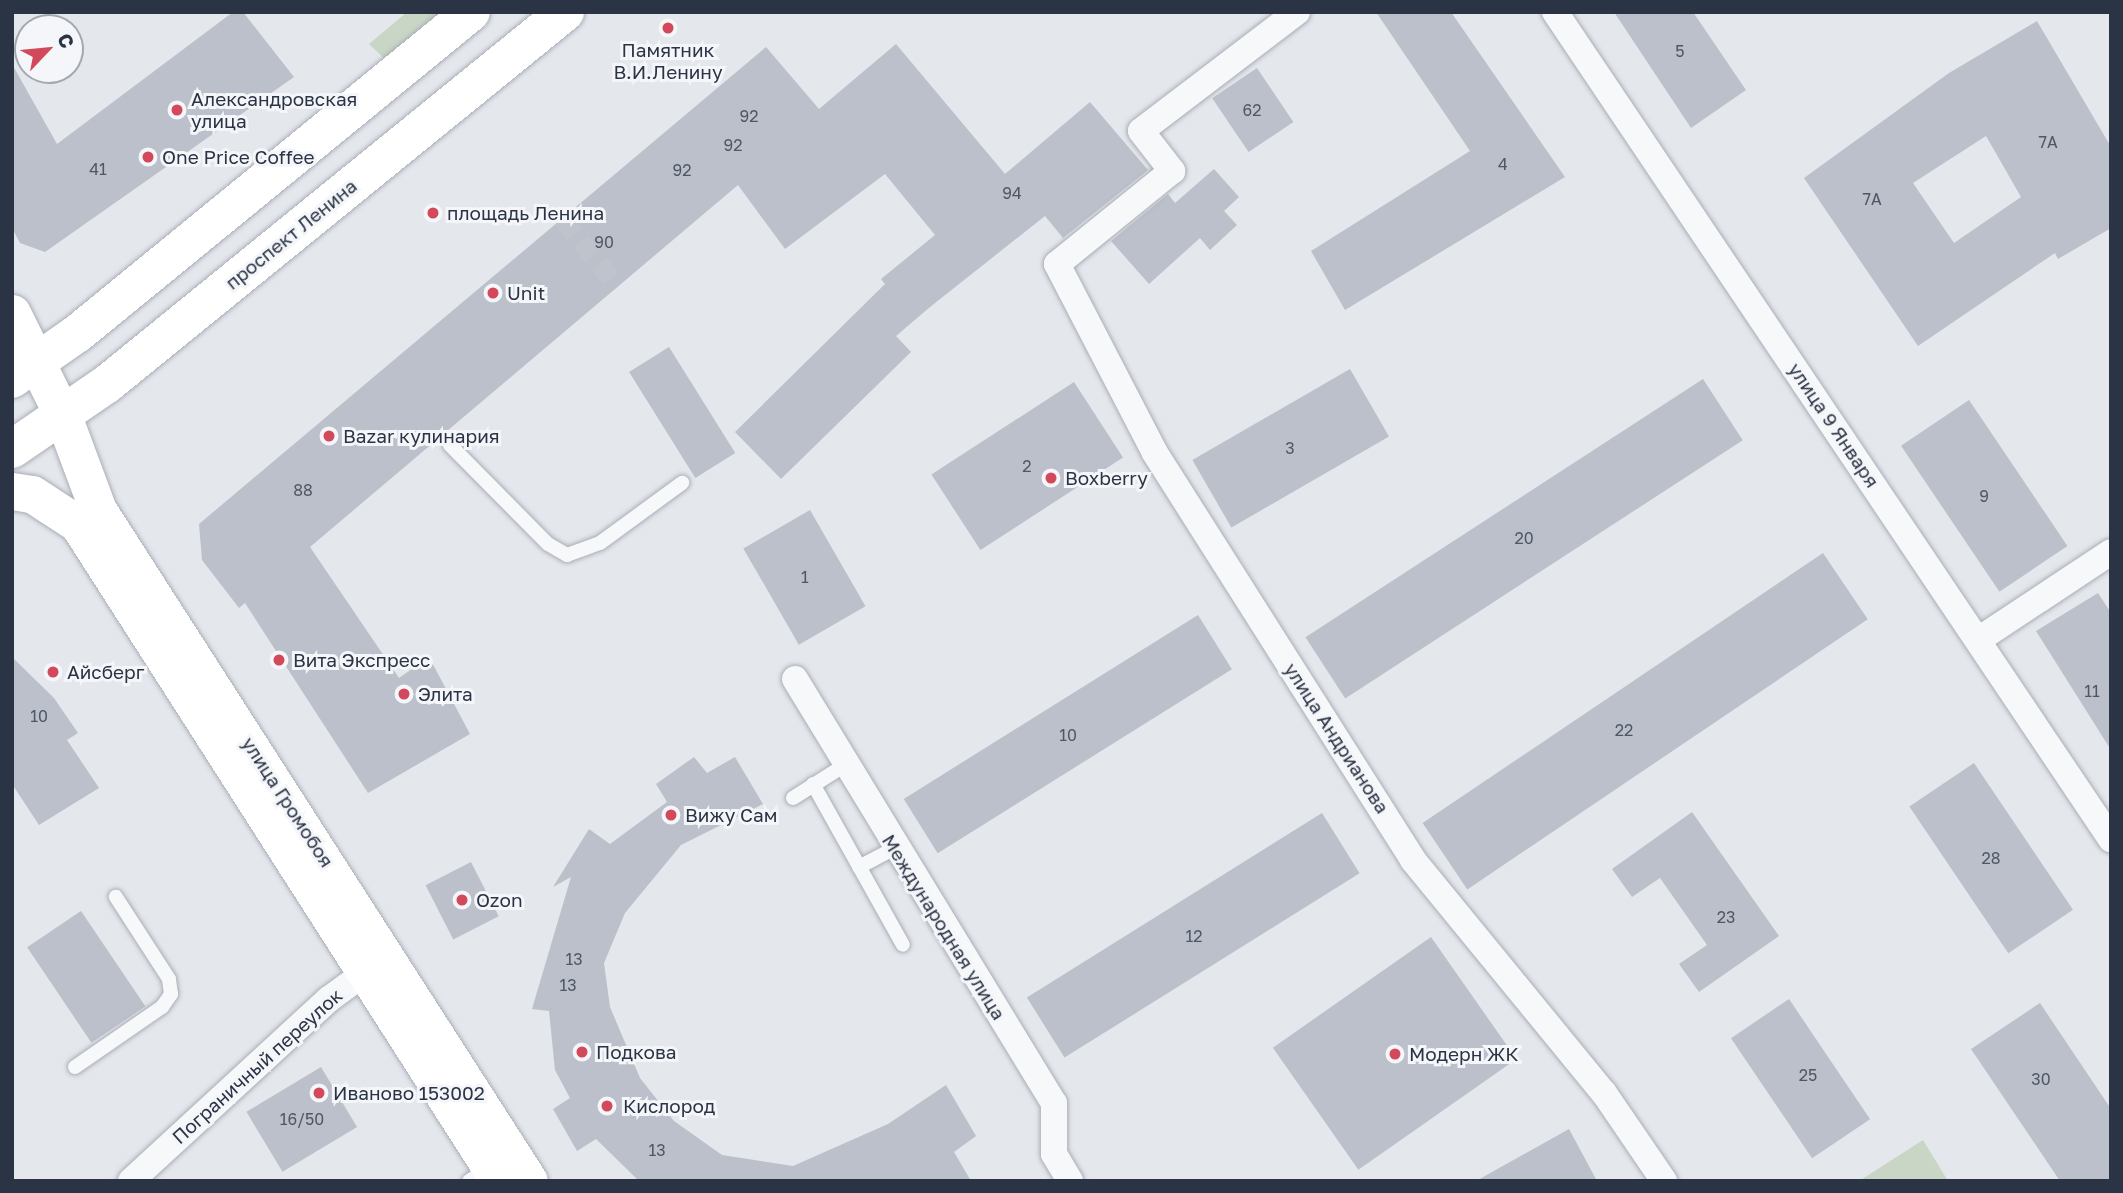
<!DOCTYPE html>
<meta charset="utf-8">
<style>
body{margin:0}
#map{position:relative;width:2123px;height:1193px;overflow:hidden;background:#e4e7ec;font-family:"Golos Text",sans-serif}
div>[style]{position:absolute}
.green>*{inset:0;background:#c9d6c5}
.building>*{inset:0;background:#bbc0ca;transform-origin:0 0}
.pedestrian-tunnel>*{height:19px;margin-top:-9.5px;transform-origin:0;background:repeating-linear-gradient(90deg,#bfc3cb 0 19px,transparent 0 29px)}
.roads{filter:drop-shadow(0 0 2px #a9aeb7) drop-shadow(0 0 2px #a9aeb7)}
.service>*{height:14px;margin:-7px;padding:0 7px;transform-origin:7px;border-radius:7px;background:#f7f8fa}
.minor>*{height:26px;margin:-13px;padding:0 13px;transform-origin:13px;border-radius:13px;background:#f7f8fa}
.secondary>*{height:37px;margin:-18.5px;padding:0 18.5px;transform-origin:18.5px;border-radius:18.5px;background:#fff}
.trunk>*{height:38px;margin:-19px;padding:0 19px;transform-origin:19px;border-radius:19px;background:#fff}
.dots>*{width:19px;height:19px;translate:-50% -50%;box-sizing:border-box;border:4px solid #f4f6f9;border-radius:50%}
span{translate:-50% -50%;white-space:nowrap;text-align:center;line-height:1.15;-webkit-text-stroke:6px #f4f6f9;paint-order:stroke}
.number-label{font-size:16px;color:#4f5766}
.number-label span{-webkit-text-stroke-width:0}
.poi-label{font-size:19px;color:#2b3445}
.left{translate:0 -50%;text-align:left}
.street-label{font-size:19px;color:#2b3445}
.frame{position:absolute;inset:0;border:14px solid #2b3445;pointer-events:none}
.north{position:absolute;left:14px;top:14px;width:70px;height:70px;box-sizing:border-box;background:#f4f6f9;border:2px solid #a4a8b1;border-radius:50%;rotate:64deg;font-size:19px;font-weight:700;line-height:28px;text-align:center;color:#2b3445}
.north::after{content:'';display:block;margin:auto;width:24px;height:32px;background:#d1495b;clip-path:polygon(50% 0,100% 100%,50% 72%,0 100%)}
</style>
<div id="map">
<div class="green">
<div style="clip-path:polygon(407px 12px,460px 12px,386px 60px,369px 44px)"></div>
<div style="clip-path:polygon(1923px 1140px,1948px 1181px,1859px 1181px)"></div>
</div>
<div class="building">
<div style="clip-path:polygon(233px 12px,243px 12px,294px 77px,45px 252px,20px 243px,12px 228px,12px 64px,57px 144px)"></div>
<div style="clip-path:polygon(1376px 12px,1451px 12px,1565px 177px,1345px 310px,1311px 251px,1470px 151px)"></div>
<div style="clip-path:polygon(1614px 12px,1693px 12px,1746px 90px,1691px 128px)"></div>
<div style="clip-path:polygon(evenodd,2037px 21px,2111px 147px,2111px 228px,2058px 259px,2055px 253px,1918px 346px,1804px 178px,1949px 73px,2037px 21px,1986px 136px,2021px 197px,1954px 243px,1913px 183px,1986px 136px)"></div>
<div style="clip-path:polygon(896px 44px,1005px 174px,1090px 102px,1148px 170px,1063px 238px,1045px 216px,930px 307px,896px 336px,911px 352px,781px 479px,735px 432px,885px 284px,881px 279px,935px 235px,885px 174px,785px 249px,738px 185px,310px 547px,399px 678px,429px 657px,470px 734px,368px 793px,245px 603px,239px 608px,202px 560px,199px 524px,766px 47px,819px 109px)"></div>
<div style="left:1257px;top:68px;width:65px;height:54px;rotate:56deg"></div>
<div style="clip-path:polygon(1214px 169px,1239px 197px,1224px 211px,1237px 225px,1210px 250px,1200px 238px,1149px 284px,1111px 241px,1168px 194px,1175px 203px)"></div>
<div style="left:669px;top:347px;width:125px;height:47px;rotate:58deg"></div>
<div style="left:1350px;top:369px;width:78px;height:182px;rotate:60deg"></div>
<div style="left:1703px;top:379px;width:73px;height:474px;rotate:57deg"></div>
<div style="left:1074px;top:382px;width:90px;height:170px;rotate:57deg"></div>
<div style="left:1969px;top:400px;width:176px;height:82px;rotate:56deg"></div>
<div style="left:810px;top:510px;width:111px;height:77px;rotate:60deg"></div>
<div style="left:1823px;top:553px;width:80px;height:483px;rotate:56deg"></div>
<div style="clip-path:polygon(2098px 593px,2111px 613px,2111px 750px,2036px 631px)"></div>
<div style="left:1198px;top:615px;width:64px;height:347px;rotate:58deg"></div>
<div style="clip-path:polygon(12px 657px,54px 698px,78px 733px,67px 740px,99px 788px,39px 825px,12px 784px)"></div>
<div style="clip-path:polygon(694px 757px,707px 773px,735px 757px,763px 804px,681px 845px,625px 913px,604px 963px,610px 1007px,640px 1078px,674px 1121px,722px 1155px,793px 1166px,888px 1124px,946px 1085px,976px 1136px,954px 1152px,971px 1181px,639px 1181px,596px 1139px,577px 1151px,553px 1109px,570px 1098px,555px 1070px,549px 1011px,532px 1009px,571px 877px,553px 887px,589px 829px,610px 844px,667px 802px,656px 784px)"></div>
<div style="left:1974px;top:763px;width:177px;height:78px;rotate:56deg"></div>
<div style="clip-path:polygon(1692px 812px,1779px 936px,1699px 992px,1679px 964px,1707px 945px,1660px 878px,1632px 897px,1612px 869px)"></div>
<div style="left:1322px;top:813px;width:71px;height:348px;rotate:58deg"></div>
<div style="left:471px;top:862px;width:61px;height:51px;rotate:63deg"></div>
<div style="left:81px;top:911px;width:115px;height:65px;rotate:56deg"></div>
<div style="left:1431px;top:937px;width:149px;height:193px;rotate:55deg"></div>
<div style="left:1789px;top:999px;width:145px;height:70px;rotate:56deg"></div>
<div style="clip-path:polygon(2040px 1003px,2111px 1109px,2111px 1181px,2060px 1181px,1971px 1049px)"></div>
<div style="left:321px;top:1067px;width:70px;height:87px;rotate:59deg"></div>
<div style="clip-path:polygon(1569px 1129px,1597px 1181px,1476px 1181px)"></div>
</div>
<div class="pedestrian-tunnel">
<div style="left:562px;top:219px;width:87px;rotate:50.1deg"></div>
</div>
<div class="roads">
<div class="service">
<div style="left:450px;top:445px;width:139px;rotate:45.3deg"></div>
<div style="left:548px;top:544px;width:22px;rotate:30deg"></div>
<div style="left:567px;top:555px;width:35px;rotate:-20deg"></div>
<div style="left:600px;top:543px;width:102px;rotate:-36.2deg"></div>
<div style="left:813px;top:784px;width:184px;rotate:60.8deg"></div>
<div style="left:793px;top:798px;width:62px;rotate:-32.4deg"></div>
<div style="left:859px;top:867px;width:41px;rotate:-27.8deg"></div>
<div style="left:75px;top:1067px;width:106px;rotate:-34.6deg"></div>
<div style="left:162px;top:1007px;width:16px;rotate:-55deg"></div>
<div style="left:171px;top:994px;width:15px;rotate:-98deg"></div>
<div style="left:169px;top:979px;width:98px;rotate:-122.9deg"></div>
<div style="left:469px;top:1181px;width:24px;rotate:-33deg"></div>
</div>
<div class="minor">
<div style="left:1297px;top:12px;width:196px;rotate:142.7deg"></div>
<div style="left:1141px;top:131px;width:51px;rotate:52.2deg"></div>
<div style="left:1172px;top:171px;width:148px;rotate:141deg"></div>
<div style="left:1057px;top:264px;width:213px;rotate:62.6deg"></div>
<div style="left:1155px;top:453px;width:482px;rotate:57.6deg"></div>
<div style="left:1413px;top:860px;width:301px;rotate:50.7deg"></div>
<div style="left:1604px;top:1093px;width:107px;rotate:55.7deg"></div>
<div style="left:1555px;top:12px;width:997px;rotate:56.09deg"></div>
<div style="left:1978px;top:640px;width:159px;rotate:-33.5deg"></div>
<div style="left:795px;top:679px;width:497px;rotate:58.6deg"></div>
<div style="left:1054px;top:1103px;width:51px;rotate:90deg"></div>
<div style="left:1054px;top:1154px;width:31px;rotate:59deg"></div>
<div style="left:131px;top:1181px;width:269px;rotate:-42.6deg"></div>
<div style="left:329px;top:999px;width:59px;rotate:-36.1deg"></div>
</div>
<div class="secondary">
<div style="left:12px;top:313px;width:115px;rotate:63.7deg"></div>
<div style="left:63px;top:416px;width:100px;rotate:69.6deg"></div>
<div style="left:98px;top:510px;width:797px;rotate:57.29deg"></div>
<div style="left:12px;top:491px;width:20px;rotate:9deg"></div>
<div style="left:32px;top:494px;width:55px;rotate:33.1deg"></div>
<div style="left:78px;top:524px;width:780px;rotate:57.35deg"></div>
</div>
<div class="trunk">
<div style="left:12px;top:379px;width:80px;rotate:-34.9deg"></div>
<div style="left:78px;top:333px;width:507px;rotate:-39.24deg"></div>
<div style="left:12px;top:449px;width:115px;rotate:-34.4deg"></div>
<div style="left:107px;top:384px;width:590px;rotate:-39.08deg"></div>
</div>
</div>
<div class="dots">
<div style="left:668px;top:28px;background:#d1495b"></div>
<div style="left:177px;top:110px;background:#d1495b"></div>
<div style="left:148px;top:157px;background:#d1495b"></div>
<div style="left:433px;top:213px;background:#d1495b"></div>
<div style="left:493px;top:293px;background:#d1495b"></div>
<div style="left:329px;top:436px;background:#d1495b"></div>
<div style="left:1051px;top:478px;background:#d1495b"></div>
<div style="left:279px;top:660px;background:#d1495b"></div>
<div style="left:53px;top:672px;background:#d1495b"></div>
<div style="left:404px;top:694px;background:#d1495b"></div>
<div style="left:671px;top:815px;background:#d1495b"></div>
<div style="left:462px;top:900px;background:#d1495b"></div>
<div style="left:582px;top:1052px;background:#d1495b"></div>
<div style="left:1395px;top:1054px;background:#d1495b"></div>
<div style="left:319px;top:1093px;background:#d1495b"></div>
<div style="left:607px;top:1106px;background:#d1495b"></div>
</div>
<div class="number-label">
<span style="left:1680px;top:51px">5</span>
<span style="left:1252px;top:110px">62</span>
<span style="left:749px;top:116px">92</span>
<span style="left:2048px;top:142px">7А</span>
<span style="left:733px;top:145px">92</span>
<span style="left:1503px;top:164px">4</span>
<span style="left:98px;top:169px">41</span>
<span style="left:682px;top:170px">92</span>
<span style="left:1012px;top:193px">94</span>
<span style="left:1872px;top:199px">7А</span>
<span style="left:604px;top:242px">90</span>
<span style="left:1290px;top:448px">3</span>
<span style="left:1027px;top:466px">2</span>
<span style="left:303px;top:490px">88</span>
<span style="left:1984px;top:496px">9</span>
<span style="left:1524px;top:538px">20</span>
<span style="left:805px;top:577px">1</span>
<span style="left:2092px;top:691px">11</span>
<span style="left:39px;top:716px">10</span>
<span style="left:1624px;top:730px">22</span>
<span style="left:1068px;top:735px">10</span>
<span style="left:1991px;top:858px">28</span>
<span style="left:1726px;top:917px">23</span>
<span style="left:1194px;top:936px">12</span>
<span style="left:574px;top:959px">13</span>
<span style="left:568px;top:985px">13</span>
<span style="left:1808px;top:1075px">25</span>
<span style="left:2041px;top:1079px">30</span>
<span style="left:302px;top:1119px">16/50</span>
<span style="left:657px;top:1150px">13</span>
</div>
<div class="poi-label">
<span style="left:668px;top:61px">Памятник<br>В.И.Ленину</span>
<span class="left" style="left:191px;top:110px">Александровская<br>улица</span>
<span class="left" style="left:162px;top:157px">One Price Coffee</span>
<span class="left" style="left:447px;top:213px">площадь Ленина</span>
<span class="left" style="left:507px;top:293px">Unit</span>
<span class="left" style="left:343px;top:436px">Bazar кулинария</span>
<span class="left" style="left:1065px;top:478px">Boxberry</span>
<span class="left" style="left:293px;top:660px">Вита Экспресс</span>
<span class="left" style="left:67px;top:672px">Айсберг</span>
<span class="left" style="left:418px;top:694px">Элита</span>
<span class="left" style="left:685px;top:815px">Вижу Сам</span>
<span class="left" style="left:476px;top:900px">Ozon</span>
<span class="left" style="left:596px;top:1052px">Подкова</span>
<span class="left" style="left:1409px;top:1054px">Модерн ЖК</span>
<span class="left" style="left:333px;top:1093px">Иваново 153002</span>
<span class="left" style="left:623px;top:1106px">Кислород</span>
</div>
<div class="street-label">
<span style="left:291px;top:234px;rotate:-39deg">проспект Ленина</span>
<span style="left:1834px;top:425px;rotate:56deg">улица 9 Января</span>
<span style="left:1337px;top:738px;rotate:57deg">улица Андрианова</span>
<span style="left:288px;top:802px;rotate:57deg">улица Громобоя</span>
<span style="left:944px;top:927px;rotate:58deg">Международная улица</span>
<span style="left:257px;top:1066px;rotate:-42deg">Пограничный переулок</span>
</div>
<div class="frame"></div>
<div class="north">С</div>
</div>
